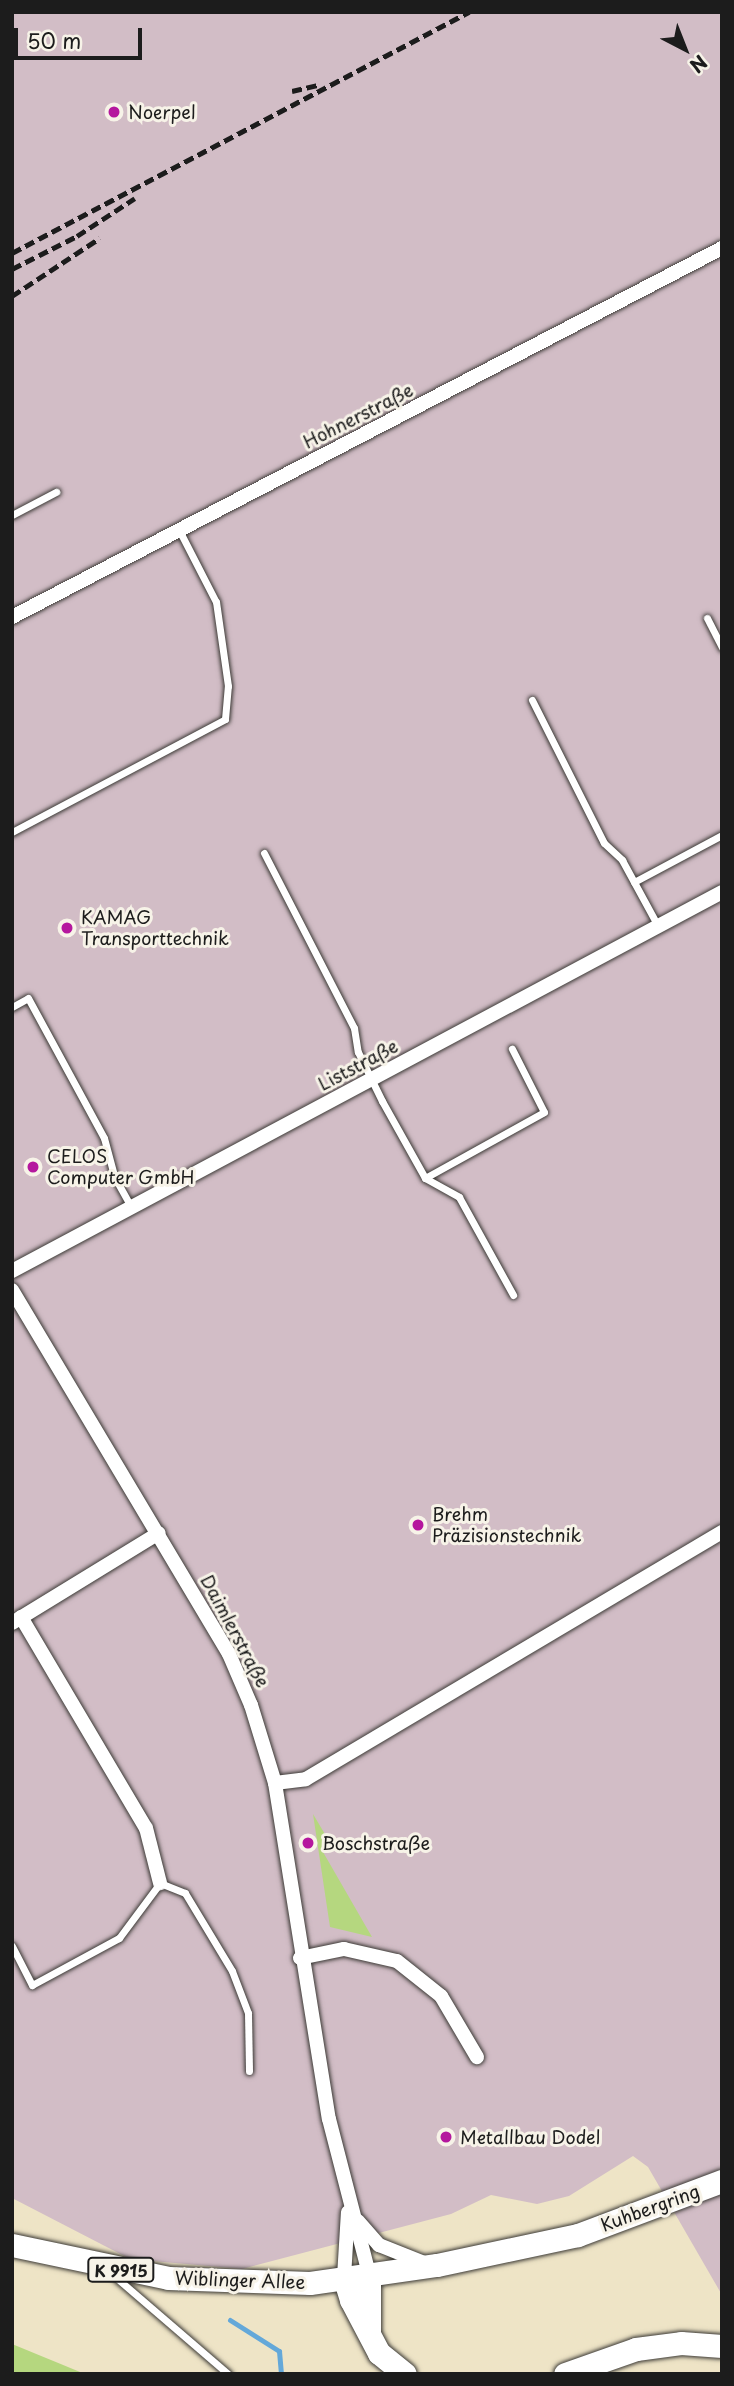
<!DOCTYPE html>
<meta charset="utf-8">
<style>
body{margin:0}
#map{position:relative;width:734px;height:2386px;overflow:hidden;background:#eee4c6;font-family:"Playpen Sans",sans-serif}
div>[style]{position:absolute}
.industrial>*{inset:0;background:#d2bdc6}
.green>*{inset:0;background:#b5d77f}
.stream>*{height:5px;margin:-2.5px;padding:0 2.5px;transform-origin:2.5px;border-radius:2.5px;background:#64a8d9}
.roads{filter:drop-shadow(0 0 2px #3c3a36) drop-shadow(0 0 2px #3c3a36)}
.service>*{height:7px;margin:-3.5px;padding:0 3.5px;transform-origin:3.5px;border-radius:3.5px;background:#fff}
.minor>*{height:14px;margin:-7px;padding:0 7px;transform-origin:7px;border-radius:7px;background:#fff}
.primary>*{height:23px;margin:-11.5px;padding:0 11.5px;transform-origin:11.5px;border-radius:11.5px;background:#fff}
.rail>*{height:5px;margin-top:-2.5px;transform-origin:0;background:repeating-linear-gradient(90deg,#1c1c1c 0 10px,transparent 0 15px)}
.dots>*{width:19px;height:19px;translate:-50% -50%;box-sizing:border-box;border:4px solid #f7f3e8;border-radius:50%}
span{translate:-50% -50%;white-space:nowrap;text-align:center;line-height:1.15;-webkit-text-stroke:6px #f7f3e8;paint-order:stroke}
.shield-label span{padding:2px 5px;background:#f7f3e8;border:2px solid;border-radius:5px;-webkit-text-stroke-width:0}
.shield-label{font-size:16px;color:#1c1c1c;font-weight:700}
.poi-label{font-size:18px;color:#1c1c1c}
.left{translate:0 -50%;text-align:left}
.street-label{font-size:18px;color:#1c1c1c}
.frame{position:absolute;inset:0;border:14px solid #1c1c1c;pointer-events:none}
.north{position:absolute;left:650px;top:14px;width:70px;height:70px;-webkit-text-stroke:5px #f7f3e8;paint-order:stroke;rotate:138deg;font-size:19px;font-weight:700;line-height:28px;text-align:center;color:#1c1c1c}
.north::after{content:'';display:block;margin:auto;width:24px;height:32px;background:#1c1c1c;clip-path:polygon(50% 0,100% 100%,50% 72%,0 100%)}
.scale{position:absolute;left:14px;top:28px;width:128px;height:32px;box-sizing:border-box;border:4px solid #1c1c1c;border-top:0;padding-left:9px;font-size:21px;line-height:24px;white-space:nowrap;color:#1c1c1c;-webkit-text-stroke:5px #f7f3e8;paint-order:stroke}
</style>
<div id="map">
<div class="industrial">
<div style="clip-path:polygon(12px 12px,722px 12px,722px 2295px,648px 2167px,633px 2156px,569px 2196px,537px 2204px,491px 2195px,451px 2214px,242px 2269px,130px 2259px,12px 2198px)"></div>
</div>
<div class="green">
<div style="clip-path:polygon(313px 1814px,332px 1846px,323px 1852px,372px 1937px,330px 1927px)"></div>
<div style="clip-path:polygon(12px 2344px,85px 2374px,12px 2374px)"></div>
</div>
<div class="stream">
<div style="left:230px;top:2320px;width:58px;rotate:32.3deg"></div>
<div style="left:279px;top:2351px;width:23px;rotate:85deg"></div>
</div>
<div class="roads">
<div class="service">
<div style="left:12px;top:515px;width:50px;rotate:-27.6deg"></div>
<div style="left:707px;top:618px;width:33px;rotate:63deg"></div>
<div style="left:532px;top:700px;width:160px;rotate:63.3deg"></div>
<div style="left:604px;top:843px;width:25px;rotate:43deg"></div>
<div style="left:622px;top:860px;width:75px;rotate:61.4deg"></div>
<div style="left:12px;top:832px;width:241px;rotate:-27.9deg"></div>
<div style="left:225px;top:719px;width:33px;rotate:-85deg"></div>
<div style="left:228px;top:686px;width:85px;rotate:-98.1deg"></div>
<div style="left:216px;top:602px;width:81px;rotate:-117.2deg"></div>
<div style="left:264px;top:853px;width:197px;rotate:62.8deg"></div>
<div style="left:354px;top:1028px;width:24px;rotate:81deg"></div>
<div style="left:358px;top:1052px;width:55px;rotate:63.9deg"></div>
<div style="left:382px;top:1101px;width:88px;rotate:60.8deg"></div>
<div style="left:425px;top:1178px;width:39px;rotate:29deg"></div>
<div style="left:459px;top:1197px;width:112px;rotate:61.1deg"></div>
<div style="left:634px;top:882px;width:100px;rotate:-28.1deg"></div>
<div style="left:12px;top:1007px;width:18px;rotate:-29deg"></div>
<div style="left:28px;top:998px;width:159px;rotate:61.5deg"></div>
<div style="left:104px;top:1138px;width:39px;rotate:75deg"></div>
<div style="left:114px;top:1176px;width:35px;rotate:61deg"></div>
<div style="left:425px;top:1178px;width:136px;rotate:-29deg"></div>
<div style="left:544px;top:1112px;width:71px;rotate:-116.9deg"></div>
<div style="left:12px;top:1946px;width:44px;rotate:62.9deg"></div>
<div style="left:32px;top:1985px;width:99px;rotate:-28.4deg"></div>
<div style="left:119px;top:1938px;width:69px;rotate:-53.3deg"></div>
<div style="left:160px;top:1883px;width:27px;rotate:22deg"></div>
<div style="left:185px;top:1893px;width:91px;rotate:58.9deg"></div>
<div style="left:232px;top:1971px;width:45px;rotate:69.1deg"></div>
<div style="left:248px;top:2013px;width:58px;rotate:89deg"></div>
<div style="left:113px;top:2275px;width:152px;rotate:40.7deg"></div>
</div>
<div class="minor">
<div style="left:12px;top:617px;width:800px;rotate:-27.46deg"></div>
<div style="left:12px;top:1271px;width:805px;rotate:-28.09deg"></div>
<div style="left:12px;top:1290px;width:424px;rotate:59.2deg"></div>
<div style="left:229px;top:1654px;width:56px;rotate:66.7deg"></div>
<div style="left:251px;top:1705px;width:82px;rotate:72.9deg"></div>
<div style="left:275px;top:1783px;width:340px;rotate:80.9deg"></div>
<div style="left:329px;top:2119px;width:160px;rotate:75.5deg"></div>
<div style="left:21px;top:1617px;width:245px;rotate:59.4deg"></div>
<div style="left:146px;top:1828px;width:57px;rotate:75.7deg"></div>
<div style="left:12px;top:1623px;width:172px;rotate:-31.5deg"></div>
<div style="left:275px;top:1783px;width:31px;rotate:-7deg"></div>
<div style="left:306px;top:1779px;width:484px;rotate:-30.7deg"></div>
<div style="left:300px;top:1958px;width:45px;rotate:-11.6deg"></div>
<div style="left:344px;top:1949px;width:54px;rotate:12.8deg"></div>
<div style="left:397px;top:1961px;width:56px;rotate:38.5deg"></div>
<div style="left:441px;top:1996px;width:71px;rotate:59.5deg"></div>
<div style="left:358px;top:2221px;width:32px;rotate:49deg"></div>
<div style="left:379px;top:2245px;width:48px;rotate:21.8deg"></div>
<div style="left:344px;top:2277px;width:65px;rotate:-86.5deg"></div>
</div>
<div class="primary">
<div style="left:12px;top:2245px;width:159px;rotate:11.9deg"></div>
<div style="left:168px;top:2278px;width:142px;rotate:2deg"></div>
<div style="left:310px;top:2283px;width:128px;rotate:-8.1deg"></div>
<div style="left:437px;top:2265px;width:144px;rotate:-12deg"></div>
<div style="left:578px;top:2235px;width:154px;rotate:-20.6deg"></div>
<div style="left:369px;top:2274px;width:57px;rotate:90deg"></div>
<div style="left:344px;top:2277px;width:24px;rotate:73deg"></div>
<div style="left:351px;top:2300px;width:60px;rotate:62.2deg"></div>
<div style="left:379px;top:2353px;width:33px;rotate:39deg"></div>
<div style="left:565px;top:2374px;width:75px;rotate:-19.4deg"></div>
<div style="left:636px;top:2349px;width:45px;rotate:-7.6deg"></div>
<div style="left:681px;top:2343px;width:41px;rotate:4.2deg"></div>
</div>
</div>
<div class="rail">
<div style="left:292px;top:91px;width:27px;rotate:-13deg"></div>
<div style="left:12px;top:253px;width:517px;rotate:-27.81deg"></div>
<div style="left:12px;top:269px;width:73px;rotate:-26.9deg"></div>
<div style="left:77px;top:236px;width:69px;rotate:-33.2deg"></div>
<div style="left:12px;top:296px;width:105px;rotate:-33.4deg"></div>
</div>
<div class="dots">
<div style="left:114px;top:112px;background:#b5179e"></div>
<div style="left:67px;top:928px;background:#b5179e"></div>
<div style="left:33px;top:1167px;background:#b5179e"></div>
<div style="left:418px;top:1525px;background:#b5179e"></div>
<div style="left:308px;top:1843px;background:#b5179e"></div>
<div style="left:446px;top:2137px;background:#b5179e"></div>
</div>
<div class="shield-label">
<span style="left:121px;top:2270px">K 9915</span>
</div>
<div class="poi-label">
<span class="left" style="left:128px;top:112px">Noerpel</span>
<span class="left" style="left:81px;top:928px">KAMAG<br>Transporttechnik</span>
<span class="left" style="left:47px;top:1167px">CELOS<br>Computer GmbH</span>
<span class="left" style="left:432px;top:1525px">Brehm<br>Präzisionstechnik</span>
<span class="left" style="left:322px;top:1843px">Boschstraße</span>
<span class="left" style="left:460px;top:2137px">Metallbau Dodel</span>
</div>
<div class="street-label">
<span style="left:358px;top:416px;rotate:-27deg">Hohnerstraße</span>
<span style="left:358px;top:1065px;rotate:-28deg">Liststraße</span>
<span style="left:235px;top:1631px;rotate:62deg">Daimlerstraße</span>
<span style="left:650px;top:2208px;rotate:-20deg">Kuhbergring</span>
<span style="left:240px;top:2280px;rotate:2deg">Wiblinger Allee</span>
</div>
<div class="frame"></div>
<div class="north">N</div>
<div class="scale">50 m</div>
</div>
